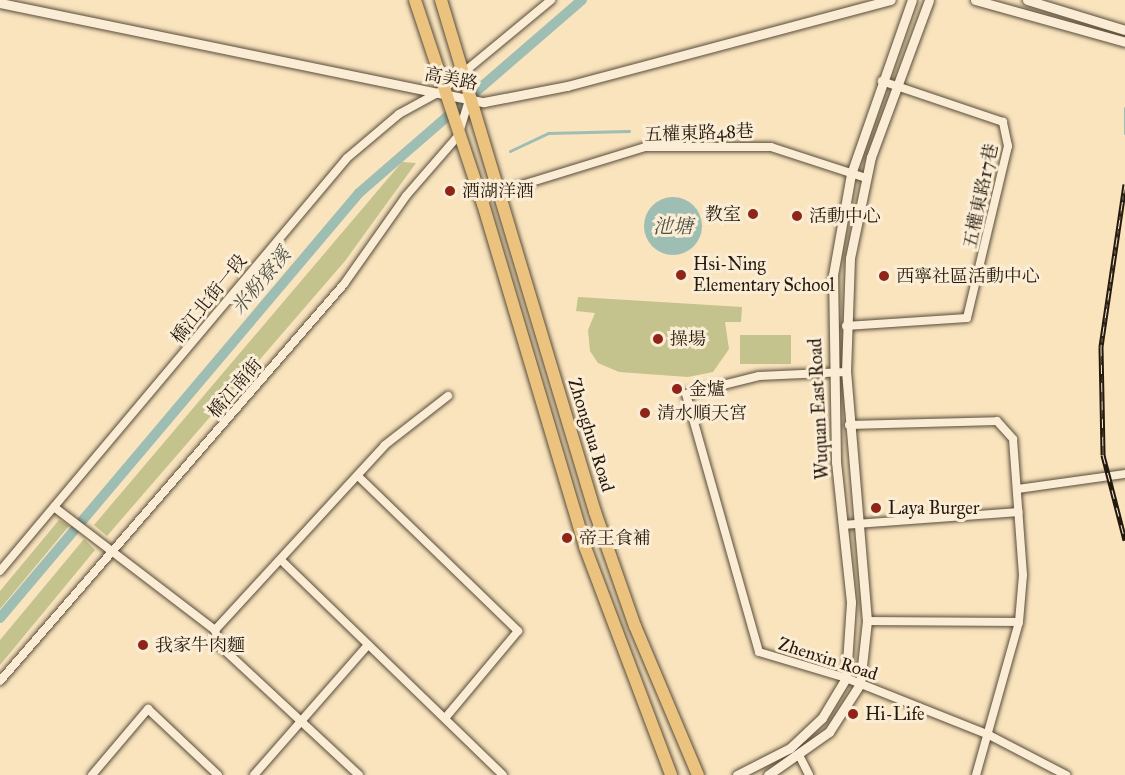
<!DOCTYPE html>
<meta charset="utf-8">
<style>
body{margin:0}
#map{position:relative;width:1125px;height:775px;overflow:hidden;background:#f9e4be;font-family:"IM FELL Great Primer","Noto Serif TC",serif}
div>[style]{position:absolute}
.green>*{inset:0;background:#c4c28d;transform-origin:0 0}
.water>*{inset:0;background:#9ebeb4}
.round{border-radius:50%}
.stream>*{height:3px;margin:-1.5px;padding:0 1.5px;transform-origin:1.5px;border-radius:1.5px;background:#9ebeb4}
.canal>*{height:10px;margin:-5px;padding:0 5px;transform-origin:5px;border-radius:5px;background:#9ebeb4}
.roads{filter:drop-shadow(0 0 2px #584c39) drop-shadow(0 0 2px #584c39)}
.minor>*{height:8px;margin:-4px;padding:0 4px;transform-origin:4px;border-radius:4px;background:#fbedd5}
.tertiary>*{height:9px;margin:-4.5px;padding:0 4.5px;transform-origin:4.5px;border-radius:4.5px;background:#fbedd5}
.primary>*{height:12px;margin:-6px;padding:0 6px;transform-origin:6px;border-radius:6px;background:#ecc27f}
.rail>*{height:5px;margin-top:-2.5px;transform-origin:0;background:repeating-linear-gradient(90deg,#fbedd5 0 9px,#23190d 0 18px);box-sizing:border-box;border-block:2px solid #23190d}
.dots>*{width:16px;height:16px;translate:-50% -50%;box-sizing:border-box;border:3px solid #fbedd5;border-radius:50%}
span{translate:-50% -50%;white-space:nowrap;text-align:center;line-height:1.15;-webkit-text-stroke:6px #fbedd5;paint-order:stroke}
.street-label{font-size:18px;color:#23190d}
.poi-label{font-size:18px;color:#23190d}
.left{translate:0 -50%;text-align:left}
.right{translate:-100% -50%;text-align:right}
.water-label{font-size:20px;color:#4e5347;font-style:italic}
</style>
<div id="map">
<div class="green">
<div style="clip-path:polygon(402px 162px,416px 163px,345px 261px,107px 536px,94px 525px)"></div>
<div style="clip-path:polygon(578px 297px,742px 307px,741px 322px,725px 322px,729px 349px,713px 372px,688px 377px,619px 372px,598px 363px,590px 351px,588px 330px,595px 313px,576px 311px)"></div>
<div style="left:740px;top:335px;width:51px;height:29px"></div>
<div style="clip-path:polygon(59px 520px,69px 526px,0 609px,0 591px)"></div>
<div style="clip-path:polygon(84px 539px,95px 550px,0 665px,0 640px)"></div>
</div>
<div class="water">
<div class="round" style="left:644px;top:197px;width:58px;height:58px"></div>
</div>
<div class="stream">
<div style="left:1125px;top:108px;width:25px;rotate:90deg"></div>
<div style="left:510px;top:151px;width:42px;rotate:-25.3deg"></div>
<div style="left:548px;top:133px;width:81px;rotate:-1.4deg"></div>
</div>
<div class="canal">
<div style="left:0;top:618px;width:556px;rotate:-49.81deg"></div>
<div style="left:359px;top:193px;width:295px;rotate:-40.9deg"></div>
</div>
<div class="roads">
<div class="minor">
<div style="left:499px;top:192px;width:153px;rotate:-17.1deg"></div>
<div style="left:645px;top:147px;width:126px"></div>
<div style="left:771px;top:147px;width:100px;rotate:18.1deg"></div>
<div style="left:846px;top:326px;width:121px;rotate:-3.8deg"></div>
<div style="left:967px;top:318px;width:177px;rotate:-76.6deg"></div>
<div style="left:1008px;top:146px;width:25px;rotate:-102deg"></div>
<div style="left:1003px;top:122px;width:128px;rotate:-161.3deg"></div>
<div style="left:846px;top:372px;width:87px;rotate:177.4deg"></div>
<div style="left:759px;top:376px;width:75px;rotate:166.1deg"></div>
<div style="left:686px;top:394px;width:268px;rotate:74.2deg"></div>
<div style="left:759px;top:652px;width:91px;rotate:16.6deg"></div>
<div style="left:846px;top:678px;width:154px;rotate:21.7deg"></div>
<div style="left:989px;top:735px;width:87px;rotate:27.5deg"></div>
<div style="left:849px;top:425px;width:148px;rotate:-1.5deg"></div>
<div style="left:997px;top:421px;width:24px;rotate:48deg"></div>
<div style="left:1013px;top:439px;width:136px;rotate:85.8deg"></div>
<div style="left:1023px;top:575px;width:47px;rotate:94.9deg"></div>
<div style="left:1019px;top:622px;width:159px;rotate:105.7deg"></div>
<div style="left:358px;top:476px;width:223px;rotate:44.1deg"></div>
<div style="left:518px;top:631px;width:112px;rotate:129.9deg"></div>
<div style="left:1018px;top:489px;width:108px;rotate:-8deg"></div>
<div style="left:54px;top:507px;width:203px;rotate:37.4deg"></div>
<div style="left:843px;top:525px;width:176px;rotate:-4.2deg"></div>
<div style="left:283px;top:562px;width:306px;rotate:44.1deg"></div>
<div style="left:0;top:571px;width:539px;rotate:-49.96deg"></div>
<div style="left:347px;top:158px;width:68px;rotate:-40.2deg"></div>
<div style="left:399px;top:114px;width:48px;rotate:-28.7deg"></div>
<div style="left:441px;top:91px;width:143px;rotate:-39.6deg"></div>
<div style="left:867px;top:621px;width:152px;rotate:0.4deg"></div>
<div style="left:215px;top:630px;width:251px;rotate:-47.4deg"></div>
<div style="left:385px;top:445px;width:80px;rotate:-37.9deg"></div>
<div style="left:215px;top:630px;width:16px;rotate:75deg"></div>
<div style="left:219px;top:645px;width:191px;rotate:42.9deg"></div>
<div style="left:0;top:681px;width:525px;rotate:-49.09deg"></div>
<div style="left:344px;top:284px;width:108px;rotate:-54.8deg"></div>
<div style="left:406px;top:196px;width:79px;rotate:-49.1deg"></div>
<div style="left:458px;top:136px;width:39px;rotate:-73deg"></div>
<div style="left:800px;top:757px;width:20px;rotate:63deg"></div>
<div style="left:92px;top:775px;width:87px;rotate:-49.7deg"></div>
<div style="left:148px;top:709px;width:96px;rotate:43.3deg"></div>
<div style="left:254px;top:775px;width:173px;rotate:-48.8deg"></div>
</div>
<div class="tertiary">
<div style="left:975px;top:0;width:156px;rotate:15.6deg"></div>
<div style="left:1027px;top:0;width:102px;rotate:17deg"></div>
<div style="left:0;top:3px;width:494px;rotate:11.6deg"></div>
<div style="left:484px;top:102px;width:85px;rotate:-10.9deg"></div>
<div style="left:567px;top:86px;width:335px;rotate:-14.9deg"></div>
<div style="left:737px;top:775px;width:59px;rotate:-27deg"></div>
<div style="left:790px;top:748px;width:44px;rotate:-43.2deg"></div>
<div style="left:822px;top:718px;width:47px;rotate:-59deg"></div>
<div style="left:846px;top:678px;width:76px;rotate:-86.2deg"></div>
<div style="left:851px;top:602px;width:141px;rotate:-96.1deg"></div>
<div style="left:836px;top:462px;width:187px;rotate:-90.9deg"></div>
<div style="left:833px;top:275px;width:103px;rotate:-79.9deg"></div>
<div style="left:851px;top:174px;width:184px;rotate:-70.7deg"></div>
<div style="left:768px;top:775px;width:75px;rotate:-35.2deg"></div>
<div style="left:829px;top:732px;width:57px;rotate:-57.1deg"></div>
<div style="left:860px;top:684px;width:63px;rotate:-83.7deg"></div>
<div style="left:867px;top:621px;width:250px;rotate:-94.8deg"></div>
<div style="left:846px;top:372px;width:114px;rotate:-88deg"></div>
<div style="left:850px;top:258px;width:103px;rotate:-78.3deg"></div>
<div style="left:871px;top:157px;width:167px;rotate:-69.7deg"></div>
</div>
<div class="primary">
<div style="left:415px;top:0;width:215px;rotate:71.6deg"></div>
<div style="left:483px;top:204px;width:358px;rotate:73.4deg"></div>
<div style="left:585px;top:547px;width:244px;rotate:69.3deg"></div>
<div style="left:441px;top:0;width:535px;rotate:73.26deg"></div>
<div style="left:595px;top:512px;width:121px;rotate:70.7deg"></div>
<div style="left:635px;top:626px;width:162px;rotate:67.1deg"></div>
</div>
</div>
<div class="rail">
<div style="left:1125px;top:184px;width:165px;rotate:98.4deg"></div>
<div style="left:1101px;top:347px;width:108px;rotate:88.9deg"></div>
<div style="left:1103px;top:455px;width:88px;rotate:75.5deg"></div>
</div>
<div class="dots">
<div style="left:450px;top:191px;background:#8f2418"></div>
<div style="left:753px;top:214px;background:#8f2418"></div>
<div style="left:797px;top:216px;background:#8f2418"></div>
<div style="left:681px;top:275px;background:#8f2418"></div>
<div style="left:884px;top:276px;background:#8f2418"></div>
<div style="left:658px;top:339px;background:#8f2418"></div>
<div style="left:677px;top:389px;background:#8f2418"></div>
<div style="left:645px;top:413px;background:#8f2418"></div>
<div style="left:876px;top:508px;background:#8f2418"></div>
<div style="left:567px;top:538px;background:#8f2418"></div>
<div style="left:143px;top:645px;background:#8f2418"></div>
<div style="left:853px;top:714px;background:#8f2418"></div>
</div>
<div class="street-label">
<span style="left:451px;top:79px;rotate:11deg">高美路</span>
<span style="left:699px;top:133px;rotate:-2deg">五權東路48巷</span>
<span style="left:981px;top:196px;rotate:-78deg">五權東路17巷</span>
<span style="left:209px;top:299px;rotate:-51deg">橋江北街一段</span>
<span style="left:235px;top:388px;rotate:-49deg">橋江南街</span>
<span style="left:819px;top:409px;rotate:-93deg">Wuquan East Road</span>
<span style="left:591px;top:435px;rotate:73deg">Zhonghua Road</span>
<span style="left:828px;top:659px;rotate:18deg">Zhenxin Road</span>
</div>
<div class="poi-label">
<span class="left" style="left:462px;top:191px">酒湖洋酒</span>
<span class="right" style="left:741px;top:214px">教室</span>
<span class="left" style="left:809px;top:216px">活動中心</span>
<span class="left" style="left:693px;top:275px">Hsi-Ning<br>Elementary School</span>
<span class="left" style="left:896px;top:276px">西寧社區活動中心</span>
<span class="left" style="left:670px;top:339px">操場</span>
<span class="left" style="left:689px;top:389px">金爐</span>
<span class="left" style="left:657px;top:413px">清水順天宮</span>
<span class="left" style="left:888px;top:508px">Laya Burger</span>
<span class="left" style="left:579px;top:538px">帝王食補</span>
<span class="left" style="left:155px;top:645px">我家牛肉麵</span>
<span class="left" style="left:865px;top:714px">Hi-Life</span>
</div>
<div class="water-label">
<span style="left:673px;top:226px">池塘</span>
<span style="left:261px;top:281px;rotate:-50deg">米粉寮溪</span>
</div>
</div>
